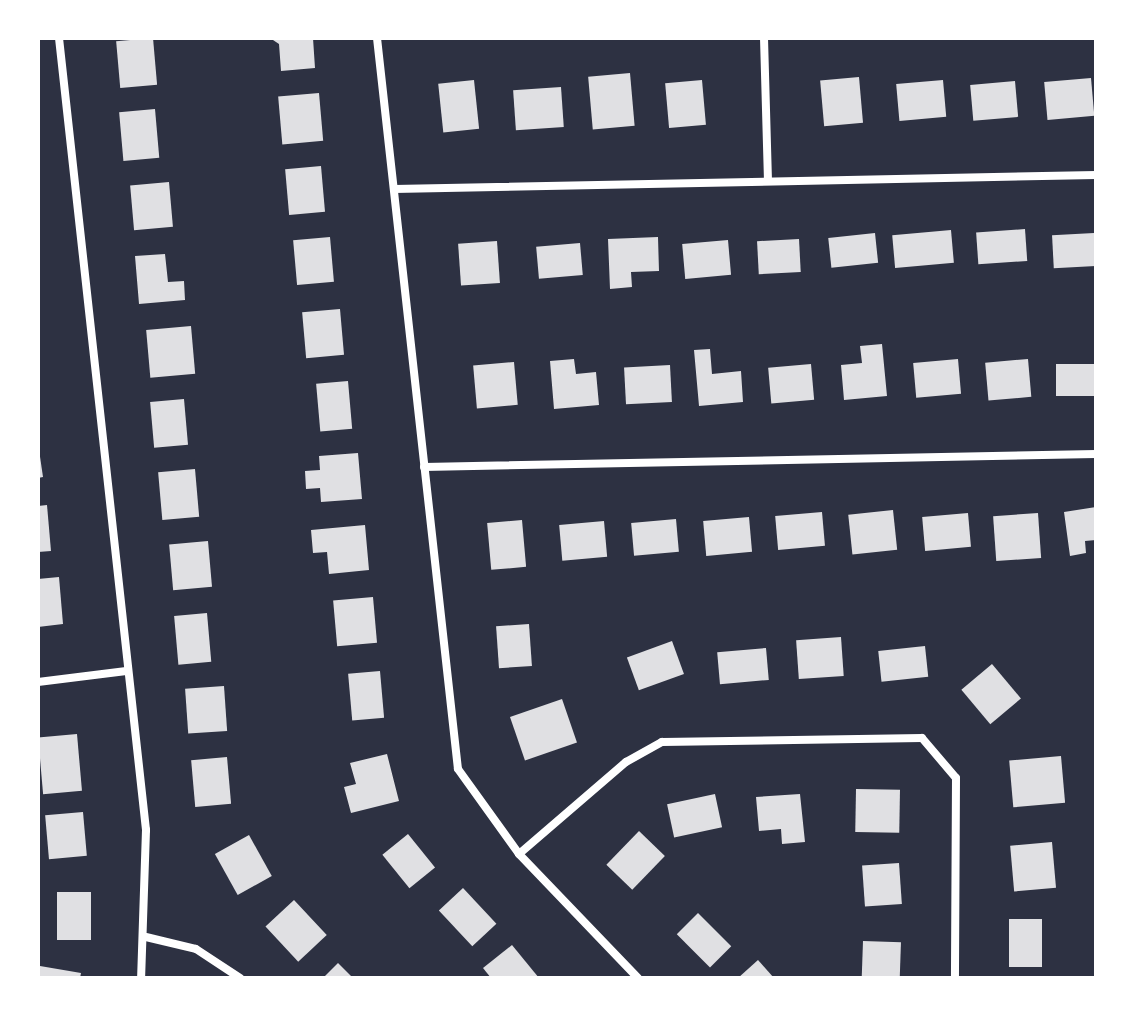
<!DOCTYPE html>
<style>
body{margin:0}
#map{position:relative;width:1134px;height:1016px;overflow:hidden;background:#2d3142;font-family:"Sofia Sans Condensed",sans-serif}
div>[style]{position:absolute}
.building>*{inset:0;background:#e0e0e3;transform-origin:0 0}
.minor>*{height:8px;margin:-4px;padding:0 4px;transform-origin:4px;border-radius:4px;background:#fff}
span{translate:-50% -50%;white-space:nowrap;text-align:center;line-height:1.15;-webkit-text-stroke:7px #fff;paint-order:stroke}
.frame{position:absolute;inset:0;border:40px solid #fff;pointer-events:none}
</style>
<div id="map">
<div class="building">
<div style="left:153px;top:38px;width:47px;height:37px;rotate:85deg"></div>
<div style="clip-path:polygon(270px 38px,313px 38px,315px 68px,281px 71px,279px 44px)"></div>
<div style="left:630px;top:73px;width:53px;height:42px;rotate:85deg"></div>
<div style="left:859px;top:77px;width:46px;height:39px;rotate:85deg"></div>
<div style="left:1091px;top:78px;width:38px;height:47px;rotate:85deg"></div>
<div style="left:474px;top:80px;width:49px;height:36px;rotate:84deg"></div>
<div style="left:702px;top:80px;width:45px;height:37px;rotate:85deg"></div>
<div style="left:943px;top:80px;width:37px;height:47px;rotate:85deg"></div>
<div style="left:1015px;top:81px;width:36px;height:45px;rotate:85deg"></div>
<div style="left:561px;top:87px;width:40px;height:48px;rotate:86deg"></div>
<div style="left:319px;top:93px;width:48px;height:41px;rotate:85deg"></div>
<div style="left:155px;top:109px;width:49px;height:36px;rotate:85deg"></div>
<div style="left:321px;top:166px;width:46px;height:36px;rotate:85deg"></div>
<div style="left:169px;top:182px;width:45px;height:39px;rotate:85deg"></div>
<div style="left:1025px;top:229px;width:32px;height:49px;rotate:86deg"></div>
<div style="left:951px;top:230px;width:33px;height:59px;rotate:85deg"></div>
<div style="left:875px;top:233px;width:30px;height:47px;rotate:84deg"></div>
<div style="left:1094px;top:233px;width:33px;height:42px;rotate:87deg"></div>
<div style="left:330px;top:237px;width:45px;height:37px;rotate:85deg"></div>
<div style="clip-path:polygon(658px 237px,659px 271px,631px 272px,632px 287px,610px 289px,608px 239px)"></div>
<div style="left:799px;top:239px;width:33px;height:42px;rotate:87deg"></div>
<div style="left:728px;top:240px;width:35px;height:46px;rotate:85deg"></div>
<div style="left:497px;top:241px;width:42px;height:39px;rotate:86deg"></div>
<div style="left:580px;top:243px;width:32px;height:44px;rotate:85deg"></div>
<div style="clip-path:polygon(165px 254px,168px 282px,184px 281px,185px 300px,139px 304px,135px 256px)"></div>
<div style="left:340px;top:309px;width:46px;height:38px;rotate:85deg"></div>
<div style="left:191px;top:326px;width:48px;height:45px;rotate:85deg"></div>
<div style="clip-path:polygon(882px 344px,887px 396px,844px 400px,841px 365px,862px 363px,860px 346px)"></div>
<div style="clip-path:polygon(710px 349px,712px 374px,741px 371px,743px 402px,699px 406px,694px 350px)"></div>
<div style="clip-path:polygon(574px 359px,576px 374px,596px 372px,599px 405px,554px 409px,550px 361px)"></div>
<div style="left:958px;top:359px;width:35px;height:45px;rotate:85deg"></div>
<div style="left:1028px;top:359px;width:38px;height:43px;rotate:85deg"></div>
<div style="left:514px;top:362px;width:43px;height:41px;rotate:85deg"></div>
<div style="left:811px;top:364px;width:36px;height:43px;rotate:85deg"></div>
<div style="left:1096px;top:364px;width:32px;height:40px;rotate:90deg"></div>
<div style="left:670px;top:365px;width:37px;height:46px;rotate:87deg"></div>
<div style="left:348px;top:381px;width:48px;height:32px;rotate:85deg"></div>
<div style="left:184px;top:399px;width:46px;height:34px;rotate:85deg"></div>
<div style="clip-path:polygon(38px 443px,43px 477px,38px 478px)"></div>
<div style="clip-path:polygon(358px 453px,362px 499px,321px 502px,320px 488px,306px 489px,305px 471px,320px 470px,319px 456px)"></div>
<div style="left:195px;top:469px;width:48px;height:37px;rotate:85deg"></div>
<div style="clip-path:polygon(47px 505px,51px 551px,38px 552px,38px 506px)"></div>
<div style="clip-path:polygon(1096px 507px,1096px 540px,1085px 541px,1086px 553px,1070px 556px,1064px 512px)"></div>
<div style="left:893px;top:510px;width:40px;height:45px;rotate:84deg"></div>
<div style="left:822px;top:512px;width:34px;height:47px;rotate:85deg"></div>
<div style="left:968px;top:513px;width:34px;height:46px;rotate:85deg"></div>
<div style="left:1038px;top:513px;width:45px;height:45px;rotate:86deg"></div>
<div style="left:749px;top:517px;width:35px;height:46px;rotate:85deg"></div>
<div style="left:676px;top:519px;width:33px;height:45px;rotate:85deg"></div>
<div style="left:522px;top:520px;width:47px;height:35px;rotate:85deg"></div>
<div style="left:604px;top:521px;width:36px;height:45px;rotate:85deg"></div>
<div style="clip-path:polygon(365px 525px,369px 570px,329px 574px,327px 552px,313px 553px,311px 530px)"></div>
<div style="left:208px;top:541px;width:46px;height:39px;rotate:85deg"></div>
<div style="clip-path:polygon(59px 577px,63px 624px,38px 627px,38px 579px)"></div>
<div style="left:373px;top:597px;width:46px;height:40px;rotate:85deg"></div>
<div style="left:207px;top:613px;width:49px;height:33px;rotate:85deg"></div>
<div style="left:529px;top:624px;width:42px;height:33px;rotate:86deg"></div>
<div style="left:841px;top:637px;width:39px;height:45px;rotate:86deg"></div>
<div style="left:672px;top:641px;width:35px;height:48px;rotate:70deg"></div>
<div style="left:925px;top:646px;width:31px;height:47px;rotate:84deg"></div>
<div style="left:766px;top:648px;width:32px;height:49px;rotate:85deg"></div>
<div style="left:992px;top:664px;width:45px;height:40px;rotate:50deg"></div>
<div style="left:380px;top:671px;width:47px;height:32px;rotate:85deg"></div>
<div style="left:224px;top:686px;width:45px;height:39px;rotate:86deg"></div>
<div style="left:562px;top:699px;width:46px;height:55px;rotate:71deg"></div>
<div style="left:77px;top:734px;width:57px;height:39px;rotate:85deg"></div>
<div style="clip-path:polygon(387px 754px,399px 801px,351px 813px,344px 787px,356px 784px,350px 763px)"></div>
<div style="left:1061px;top:756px;width:47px;height:52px;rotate:85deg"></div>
<div style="left:227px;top:757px;width:47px;height:36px;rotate:85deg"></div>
<div style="left:856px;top:789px;width:44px;height:43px;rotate:1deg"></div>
<div style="left:715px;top:794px;width:34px;height:49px;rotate:78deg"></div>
<div style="clip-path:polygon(800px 794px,805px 842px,782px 844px,781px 829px,759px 831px,756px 797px)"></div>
<div style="left:83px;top:812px;width:44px;height:38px;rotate:85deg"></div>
<div style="left:639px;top:831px;width:36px;height:47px;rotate:44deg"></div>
<div style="left:408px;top:834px;width:43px;height:33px;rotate:51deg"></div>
<div style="left:249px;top:835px;width:47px;height:39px;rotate:61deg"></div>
<div style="left:1052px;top:842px;width:46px;height:42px;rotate:85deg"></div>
<div style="left:899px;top:863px;width:41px;height:37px;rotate:86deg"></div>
<div style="left:463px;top:888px;width:49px;height:33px;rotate:47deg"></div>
<div style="left:57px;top:892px;width:34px;height:48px"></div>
<div style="left:294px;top:900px;width:48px;height:39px;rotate:47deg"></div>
<div style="left:698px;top:913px;width:47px;height:30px;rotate:45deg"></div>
<div style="left:1009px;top:919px;width:33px;height:48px"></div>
<div style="left:863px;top:941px;width:38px;height:37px;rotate:2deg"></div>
<div style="clip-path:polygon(512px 945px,539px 978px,491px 978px,483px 968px)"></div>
<div style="clip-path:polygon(758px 960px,774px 978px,738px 978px)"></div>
<div style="clip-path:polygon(338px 963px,353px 978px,323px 978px)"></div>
<div style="clip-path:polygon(40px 966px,81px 973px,80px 978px,38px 978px)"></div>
</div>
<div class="minor">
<div style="left:59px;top:38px;width:797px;rotate:83.73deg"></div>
<div style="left:146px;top:830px;width:148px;rotate:91.9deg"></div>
<div style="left:377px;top:38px;width:735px;rotate:83.68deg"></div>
<div style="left:458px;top:769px;width:105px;rotate:54.3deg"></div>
<div style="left:519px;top:854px;width:172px;rotate:46.2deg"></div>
<div style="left:764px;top:38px;width:143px;rotate:88.4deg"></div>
<div style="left:394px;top:189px;width:702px;rotate:-1.14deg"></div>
<div style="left:424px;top:467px;width:672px;rotate:-1.11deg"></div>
<div style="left:38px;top:682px;width:89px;rotate:-7.1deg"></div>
<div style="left:519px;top:854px;width:141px;rotate:-40.7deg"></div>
<div style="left:626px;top:762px;width:41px;rotate:-29.1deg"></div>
<div style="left:662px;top:742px;width:260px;rotate:-0.9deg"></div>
<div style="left:922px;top:738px;width:52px;rotate:49.6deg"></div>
<div style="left:956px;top:778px;width:200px;rotate:90.3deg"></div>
<div style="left:146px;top:937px;width:51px;rotate:13.5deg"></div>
<div style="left:196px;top:949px;width:53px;rotate:33.4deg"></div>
</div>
<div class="frame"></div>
</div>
